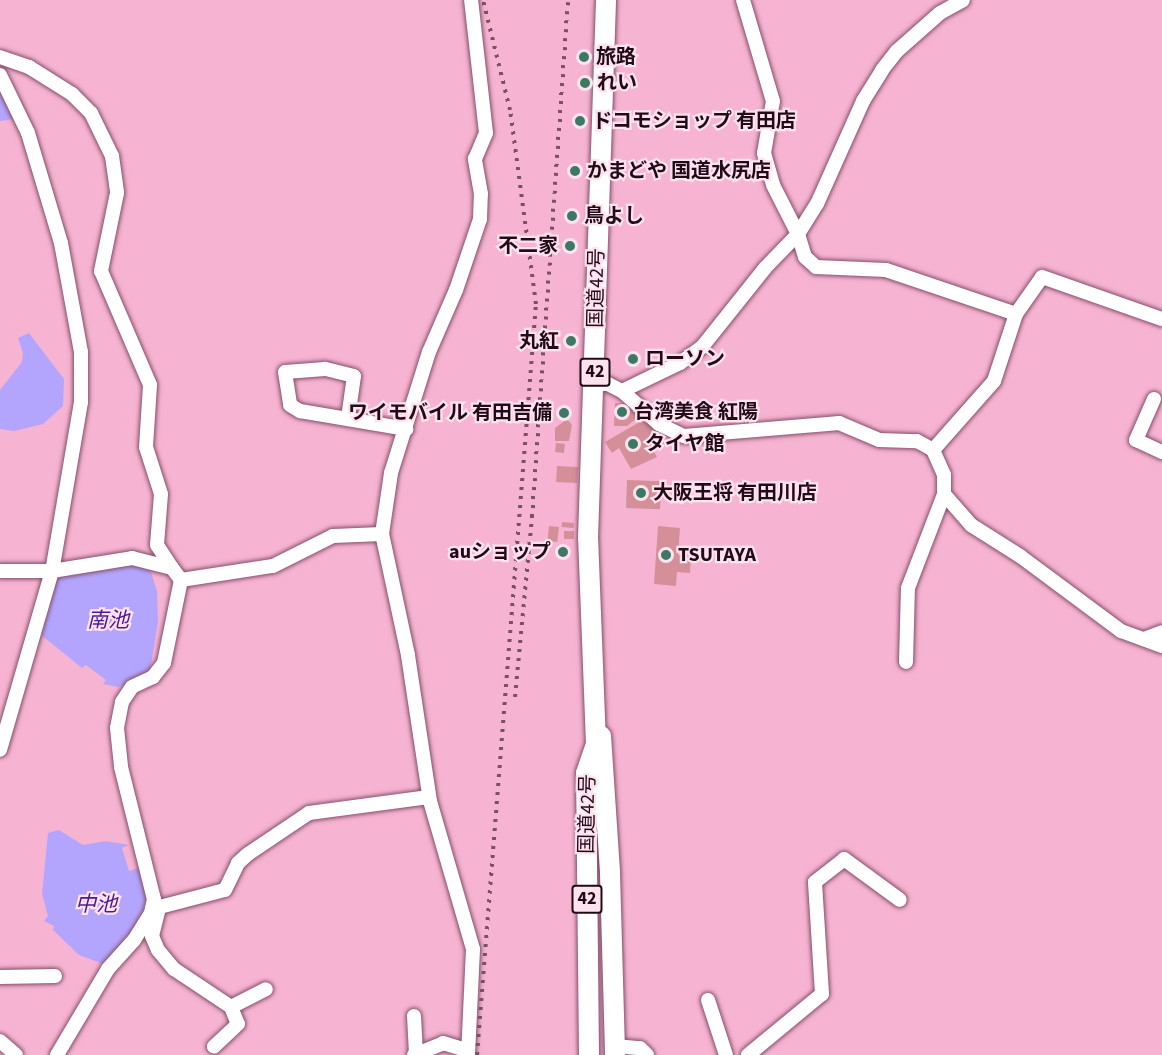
<!DOCTYPE html>
<meta charset="utf-8">
<style>
body{margin:0}
#map{position:relative;width:1162px;height:1055px;overflow:hidden;background:#f6b4d2;font-family:"Source Sans 3","Noto Sans JP",sans-serif}
div>[style]{position:absolute}
.water>*{inset:0;background:#b3a5fe}
.building>*{inset:0;background:#d48f98;transform-origin:0 0}
.roads{filter:drop-shadow(0 0 2px #874e69) drop-shadow(0 0 2px #874e69)}
.minor>*{height:14px;margin:-7px;padding:0 7px;transform-origin:7px;border-radius:7px;background:#fff}
.highway>*{height:20px;margin:-10px;padding:0 10px;transform-origin:10px;border-radius:10px;background:#fff}
.rail>*{height:4px;margin-top:-2px;transform-origin:0;background:repeating-linear-gradient(90deg,#795164 0 3px,transparent 0 9px)}
.dots>*{width:16px;height:16px;translate:-50% -50%;box-sizing:border-box;border:3px solid #fee2ee;border-radius:50%}
span{translate:-50% -50%;white-space:nowrap;text-align:center;line-height:1.15;-webkit-text-stroke:4.5px #fee2ee;paint-order:stroke}
.shield-label span{padding:2px 4px;background:#fee2ee;border:2px solid;border-radius:4px;-webkit-text-stroke-width:0}
.shield-label{font-size:18px;color:#210b16;font-weight:700}
.poi-label{font-size:20px;color:#210b16;font-weight:700}
.left{translate:0 -50%;text-align:left}
.right{translate:-100% -50%;text-align:right}
.street-label{font-size:20px;color:#210b16}
.water-label{font-size:21px;color:#48199b;font-style:italic}
</style>
<div id="map">
<div class="water">
<div style="clip-path:polygon(0 90px,14px 119px,0 121px)"></div>
<div style="clip-path:polygon(29px 333px,64px 379px,63px 406px,43px 424px,14px 431px,0 429px,0 390px,22px 362px,23px 353px,18px 338px)"></div>
<div style="clip-path:polygon(125px 564px,144px 566px,151px 572px,157px 591px,158px 622px,149px 676px,118px 687px,103px 684px,106px 680px,86px 665px,82px 668px,40px 634px,56px 576px,109px 570px)"></div>
<div style="clip-path:polygon(59px 830px,83px 845px,106px 841px,129px 845px,122px 848px,129px 871px,141px 867px,148px 903px,141px 922px,103px 964px,79px 955px,53px 930px,54px 926px,44px 921px,48px 916px,42px 894px,48px 833px)"></div>
</div>
<div class="building">
<div style="clip-path:polygon(615px 403px,627px 403px,640px 416px,627px 426px,614px 426px)"></div>
<div style="clip-path:polygon(567px 419px,572px 425px,569px 441px,555px 441px,555px 428px)"></div>
<div style="clip-path:polygon(643px 420px,657px 428px,665px 443px,653px 450px,657px 457px,631px 469px,619px 448px,612px 453px,605px 442px)"></div>
<div style="left:556px;top:443px;width:9px;height:9px;rotate:6deg"></div>
<div style="left:557px;top:466px;width:21px;height:16px;rotate:3deg"></div>
<div style="left:627px;top:480px;width:34px;height:28px;rotate:2deg"></div>
<div style="left:562px;top:522px;width:12px;height:5px;rotate:5deg"></div>
<div style="left:549px;top:526px;width:10px;height:15px;rotate:6deg"></div>
<div style="clip-path:polygon(658px 526px,680px 528px,678px 555px,691px 556px,690px 573px,677px 572px,676px 586px,654px 584px)"></div>
<div style="left:564px;top:531px;width:10px;height:8px"></div>
</div>
<div class="roads">
<div class="minor">
<div style="left:743px;top:0;width:105px;rotate:73.5deg"></div>
<div style="left:773px;top:101px;width:53px;rotate:99.8deg"></div>
<div style="left:764px;top:153px;width:33px;rotate:74deg"></div>
<div style="left:773px;top:185px;width:55px;rotate:63deg"></div>
<div style="left:798px;top:234px;width:24px;rotate:73deg"></div>
<div style="left:805px;top:257px;width:15px;rotate:42deg"></div>
<div style="left:816px;top:267px;width:70px;rotate:2.5deg"></div>
<div style="left:886px;top:270px;width:137px;rotate:18.7deg"></div>
<div style="left:0;top:57px;width:31px;rotate:19deg"></div>
<div style="left:29px;top:67px;width:51px;rotate:32.1deg"></div>
<div style="left:72px;top:94px;width:27px;rotate:45deg"></div>
<div style="left:91px;top:113px;width:48px;rotate:64deg"></div>
<div style="left:112px;top:156px;width:37px;rotate:82deg"></div>
<div style="left:117px;top:193px;width:80px;rotate:101.6deg"></div>
<div style="left:101px;top:271px;width:124px;rotate:66.7deg"></div>
<div style="left:150px;top:385px;width:62px;rotate:93.7deg"></div>
<div style="left:146px;top:447px;width:49px;rotate:72.3deg"></div>
<div style="left:161px;top:494px;width:51px;rotate:94.5deg"></div>
<div style="left:157px;top:545px;width:27px;rotate:57deg"></div>
<div style="left:0;top:75px;width:64px;rotate:64.2deg"></div>
<div style="left:28px;top:133px;width:115px;rotate:73.3deg"></div>
<div style="left:61px;top:243px;width:111px;rotate:79.6deg"></div>
<div style="left:81px;top:352px;width:50px;rotate:90deg"></div>
<div style="left:81px;top:402px;width:171px;rotate:99.7deg"></div>
<div style="left:52px;top:571px;width:186px;rotate:106.2deg"></div>
<div style="left:595px;top:384px;width:13px"></div>
<div style="left:608px;top:384px;width:16px;rotate:27deg"></div>
<div style="left:622px;top:391px;width:50px;rotate:41.7deg"></div>
<div style="left:659px;top:424px;width:28px;rotate:26deg"></div>
<div style="left:684px;top:436px;width:156px;rotate:-4.8deg"></div>
<div style="left:839px;top:423px;width:43px;rotate:23deg"></div>
<div style="left:879px;top:440px;width:38px;rotate:2deg"></div>
<div style="left:917px;top:441px;width:18px;rotate:29deg"></div>
<div style="left:933px;top:450px;width:27px;rotate:66deg"></div>
<div style="left:944px;top:475px;width:19px;rotate:90deg"></div>
<div style="left:944px;top:494px;width:41px;rotate:48.9deg"></div>
<div style="left:971px;top:525px;width:58px;rotate:32.3deg"></div>
<div style="left:1020px;top:556px;width:126px;rotate:36.6deg"></div>
<div style="left:1121px;top:631px;width:44px;rotate:20.1deg"></div>
<div style="left:622px;top:391px;width:64px;rotate:-25.8deg"></div>
<div style="left:680px;top:363px;width:27px;rotate:-36deg"></div>
<div style="left:702px;top:347px;width:101px;rotate:-51.4deg"></div>
<div style="left:765px;top:268px;width:47px;rotate:-45.9deg"></div>
<div style="left:798px;top:234px;width:36px;rotate:-58deg"></div>
<div style="left:817px;top:204px;width:113px;rotate:-65.9deg"></div>
<div style="left:863px;top:101px;width:36px;rotate:-58deg"></div>
<div style="left:882px;top:70px;width:24px;rotate:-52deg"></div>
<div style="left:897px;top:51px;width:57px;rotate:-41.5deg"></div>
<div style="left:940px;top:13px;width:26px;rotate:-29deg"></div>
<div style="left:1154px;top:399px;width:45px;rotate:113.7deg"></div>
<div style="left:1136px;top:440px;width:29px;rotate:25deg"></div>
<div style="left:348px;top:418px;width:42px;rotate:-81.9deg"></div>
<div style="left:354px;top:376px;width:30px;rotate:-166deg"></div>
<div style="left:325px;top:369px;width:40px;rotate:175.7deg"></div>
<div style="left:285px;top:372px;width:33px;rotate:81deg"></div>
<div style="left:290px;top:405px;width:12px;rotate:31deg"></div>
<div style="left:300px;top:411px;width:108px;rotate:9.6deg"></div>
<div style="left:933px;top:450px;width:92px;rotate:-48.5deg"></div>
<div style="left:994px;top:381px;width:71px;rotate:-71.8deg"></div>
<div style="left:1016px;top:314px;width:45px;rotate:-54.9deg"></div>
<div style="left:1042px;top:277px;width:127px;rotate:19.3deg"></div>
<div style="left:0;top:571px;width:52px"></div>
<div style="left:52px;top:571px;width:81px;rotate:-9.2deg"></div>
<div style="left:132px;top:558px;width:41px;rotate:14deg"></div>
<div style="left:172px;top:568px;width:15px;rotate:53deg"></div>
<div style="left:181px;top:580px;width:85px;rotate:101.6deg"></div>
<div style="left:164px;top:663px;width:18px;rotate:128deg"></div>
<div style="left:153px;top:677px;width:23px;rotate:155deg"></div>
<div style="left:132px;top:687px;width:18px;rotate:124deg"></div>
<div style="left:122px;top:702px;width:26px;rotate:101deg"></div>
<div style="left:117px;top:728px;width:39px;rotate:84deg"></div>
<div style="left:121px;top:767px;width:136px;rotate:76deg"></div>
<div style="left:154px;top:899px;width:14px;rotate:102deg"></div>
<div style="left:151px;top:913px;width:32px;rotate:122deg"></div>
<div style="left:134px;top:940px;width:39px;rotate:132deg"></div>
<div style="left:108px;top:969px;width:100px;rotate:120.7deg"></div>
<div style="left:181px;top:580px;width:93px;rotate:-8.7deg"></div>
<div style="left:273px;top:566px;width:67px;rotate:-26.6deg"></div>
<div style="left:333px;top:536px;width:49px;rotate:-2.3deg"></div>
<div style="left:1144px;top:639px;width:19px;rotate:-21deg"></div>
<div style="left:906px;top:662px;width:74px;rotate:-88.5deg"></div>
<div style="left:908px;top:588px;width:101px;rotate:-69deg"></div>
<div style="left:159px;top:908px;width:29px;rotate:104deg"></div>
<div style="left:152px;top:936px;width:15px;rotate:67deg"></div>
<div style="left:158px;top:950px;width:25px;rotate:50deg"></div>
<div style="left:174px;top:969px;width:69px;rotate:33.7deg"></div>
<div style="left:231px;top:1007px;width:18px;rotate:68deg"></div>
<div style="left:238px;top:1024px;width:33px;rotate:137deg"></div>
<div style="left:152px;top:909px;width:75px;rotate:-14.6deg"></div>
<div style="left:225px;top:890px;width:30px;rotate:-64deg"></div>
<div style="left:238px;top:863px;width:13px;rotate:-42deg"></div>
<div style="left:248px;top:854px;width:73px;rotate:-33.9deg"></div>
<div style="left:309px;top:813px;width:121px;rotate:-7.6deg"></div>
<div style="left:0;top:977px;width:55px;rotate:-1deg"></div>
<div style="left:708px;top:1000px;width:58px;rotate:71.9deg"></div>
<div style="left:231px;top:1007px;width:39px;rotate:-27deg"></div>
<div style="left:414px;top:1016px;width:38px;rotate:87deg"></div>
<div style="left:0;top:1041px;width:21px;rotate:41deg"></div>
<div style="left:615px;top:1046px;width:25px;rotate:5deg"></div>
<div style="left:640px;top:1048px;width:10px;rotate:45deg"></div>
<div style="left:414px;top:1055px;width:31px;rotate:-22deg"></div>
<div style="left:443px;top:1043px;width:24px;rotate:17deg"></div>
<div style="left:468px;top:1055px;width:106px;rotate:-87.3deg"></div>
<div style="left:473px;top:949px;width:154px;rotate:-106.2deg"></div>
<div style="left:430px;top:801px;width:148px;rotate:-98.6deg"></div>
<div style="left:408px;top:655px;width:124px;rotate:-102.1deg"></div>
<div style="left:382px;top:534px;width:62px;rotate:-81.6deg"></div>
<div style="left:391px;top:473px;width:127px;rotate:-72.6deg"></div>
<div style="left:429px;top:352px;width:68px;rotate:-66.5deg"></div>
<div style="left:456px;top:290px;width:75px;rotate:-71.3deg"></div>
<div style="left:480px;top:219px;width:25px;rotate:-88deg"></div>
<div style="left:481px;top:194px;width:36px;rotate:-100deg"></div>
<div style="left:475px;top:159px;width:28px;rotate:-67deg"></div>
<div style="left:486px;top:133px;width:134px;rotate:-96.4deg"></div>
<div style="left:748px;top:1055px;width:96px;rotate:-39.5deg"></div>
<div style="left:822px;top:994px;width:112px;rotate:-93.6deg"></div>
<div style="left:815px;top:882px;width:37px;rotate:-38deg"></div>
<div style="left:844px;top:859px;width:69px;rotate:36.2deg"></div>
</div>
<div class="highway">
<div style="left:601px;top:736px;width:137px;rotate:86.2deg"></div>
<div style="left:610px;top:873px;width:182px;rotate:88.4deg"></div>
<div style="left:589px;top:1055px;width:282px;rotate:-90.6deg"></div>
<div style="left:586px;top:773px;width:31px;rotate:-71deg"></div>
<div style="left:596px;top:744px;width:206px;rotate:-92.2deg"></div>
<div style="left:588px;top:538px;width:538px;rotate:-88.08deg"></div>
</div>
</div>
<div class="rail">
<div style="left:515px;top:697px;width:181px;rotate:-84.6deg"></div>
<div style="left:532px;top:517px;width:518px;rotate:-86.02deg"></div>
<div style="left:477px;top:1055px;width:753px;rotate:-85.51deg"></div>
<div style="left:536px;top:304px;width:196px;rotate:-97.6deg"></div>
<div style="left:510px;top:110px;width:113px;rotate:-103.8deg"></div>
</div>
<div class="dots">
<div style="left:584px;top:57px;background:#3b7965"></div>
<div style="left:585px;top:83px;background:#3b7965"></div>
<div style="left:580px;top:121px;background:#3b7965"></div>
<div style="left:575px;top:171px;background:#3b7965"></div>
<div style="left:572px;top:216px;background:#3b7965"></div>
<div style="left:570px;top:246px;background:#3b7965"></div>
<div style="left:571px;top:341px;background:#3b7965"></div>
<div style="left:633px;top:359px;background:#3b7965"></div>
<div style="left:622px;top:412px;background:#3b7965"></div>
<div style="left:564px;top:413px;background:#3b7965"></div>
<div style="left:633px;top:444px;background:#3b7965"></div>
<div style="left:641px;top:493px;background:#3b7965"></div>
<div style="left:563px;top:552px;background:#3b7965"></div>
<div style="left:666px;top:555px;background:#3b7965"></div>
</div>
<div class="shield-label">
<span style="left:595px;top:372px">42</span>
<span style="left:587px;top:899px">42</span>
</div>
<div class="poi-label">
<span class="left" style="left:596px;top:57px">旅路</span>
<span class="left" style="left:597px;top:83px">れい</span>
<span class="left" style="left:592px;top:121px">ドコモショップ 有田店</span>
<span class="left" style="left:587px;top:171px">かまどや 国道水尻店</span>
<span class="left" style="left:584px;top:216px">鳥よし</span>
<span class="right" style="left:558px;top:246px">不二家</span>
<span class="right" style="left:559px;top:341px">丸紅</span>
<span class="left" style="left:645px;top:359px">ローソン</span>
<span class="left" style="left:634px;top:412px">台湾美食 紅陽</span>
<span class="right" style="left:552px;top:413px">ワイモバイル 有田吉備</span>
<span class="left" style="left:645px;top:444px">タイヤ館</span>
<span class="left" style="left:653px;top:493px">大阪王将 有田川店</span>
<span class="right" style="left:551px;top:552px">auショップ</span>
<span class="left" style="left:678px;top:555px">TSUTAYA</span>
</div>
<div class="street-label">
<span style="left:597px;top:288px;rotate:-89deg">国道42号</span>
<span style="left:588px;top:814px;rotate:-89deg">国道42号</span>
</div>
<div class="water-label">
<span style="left:108px;top:620px">南池</span>
<span style="left:96px;top:904px">中池</span>
</div>
</div>
